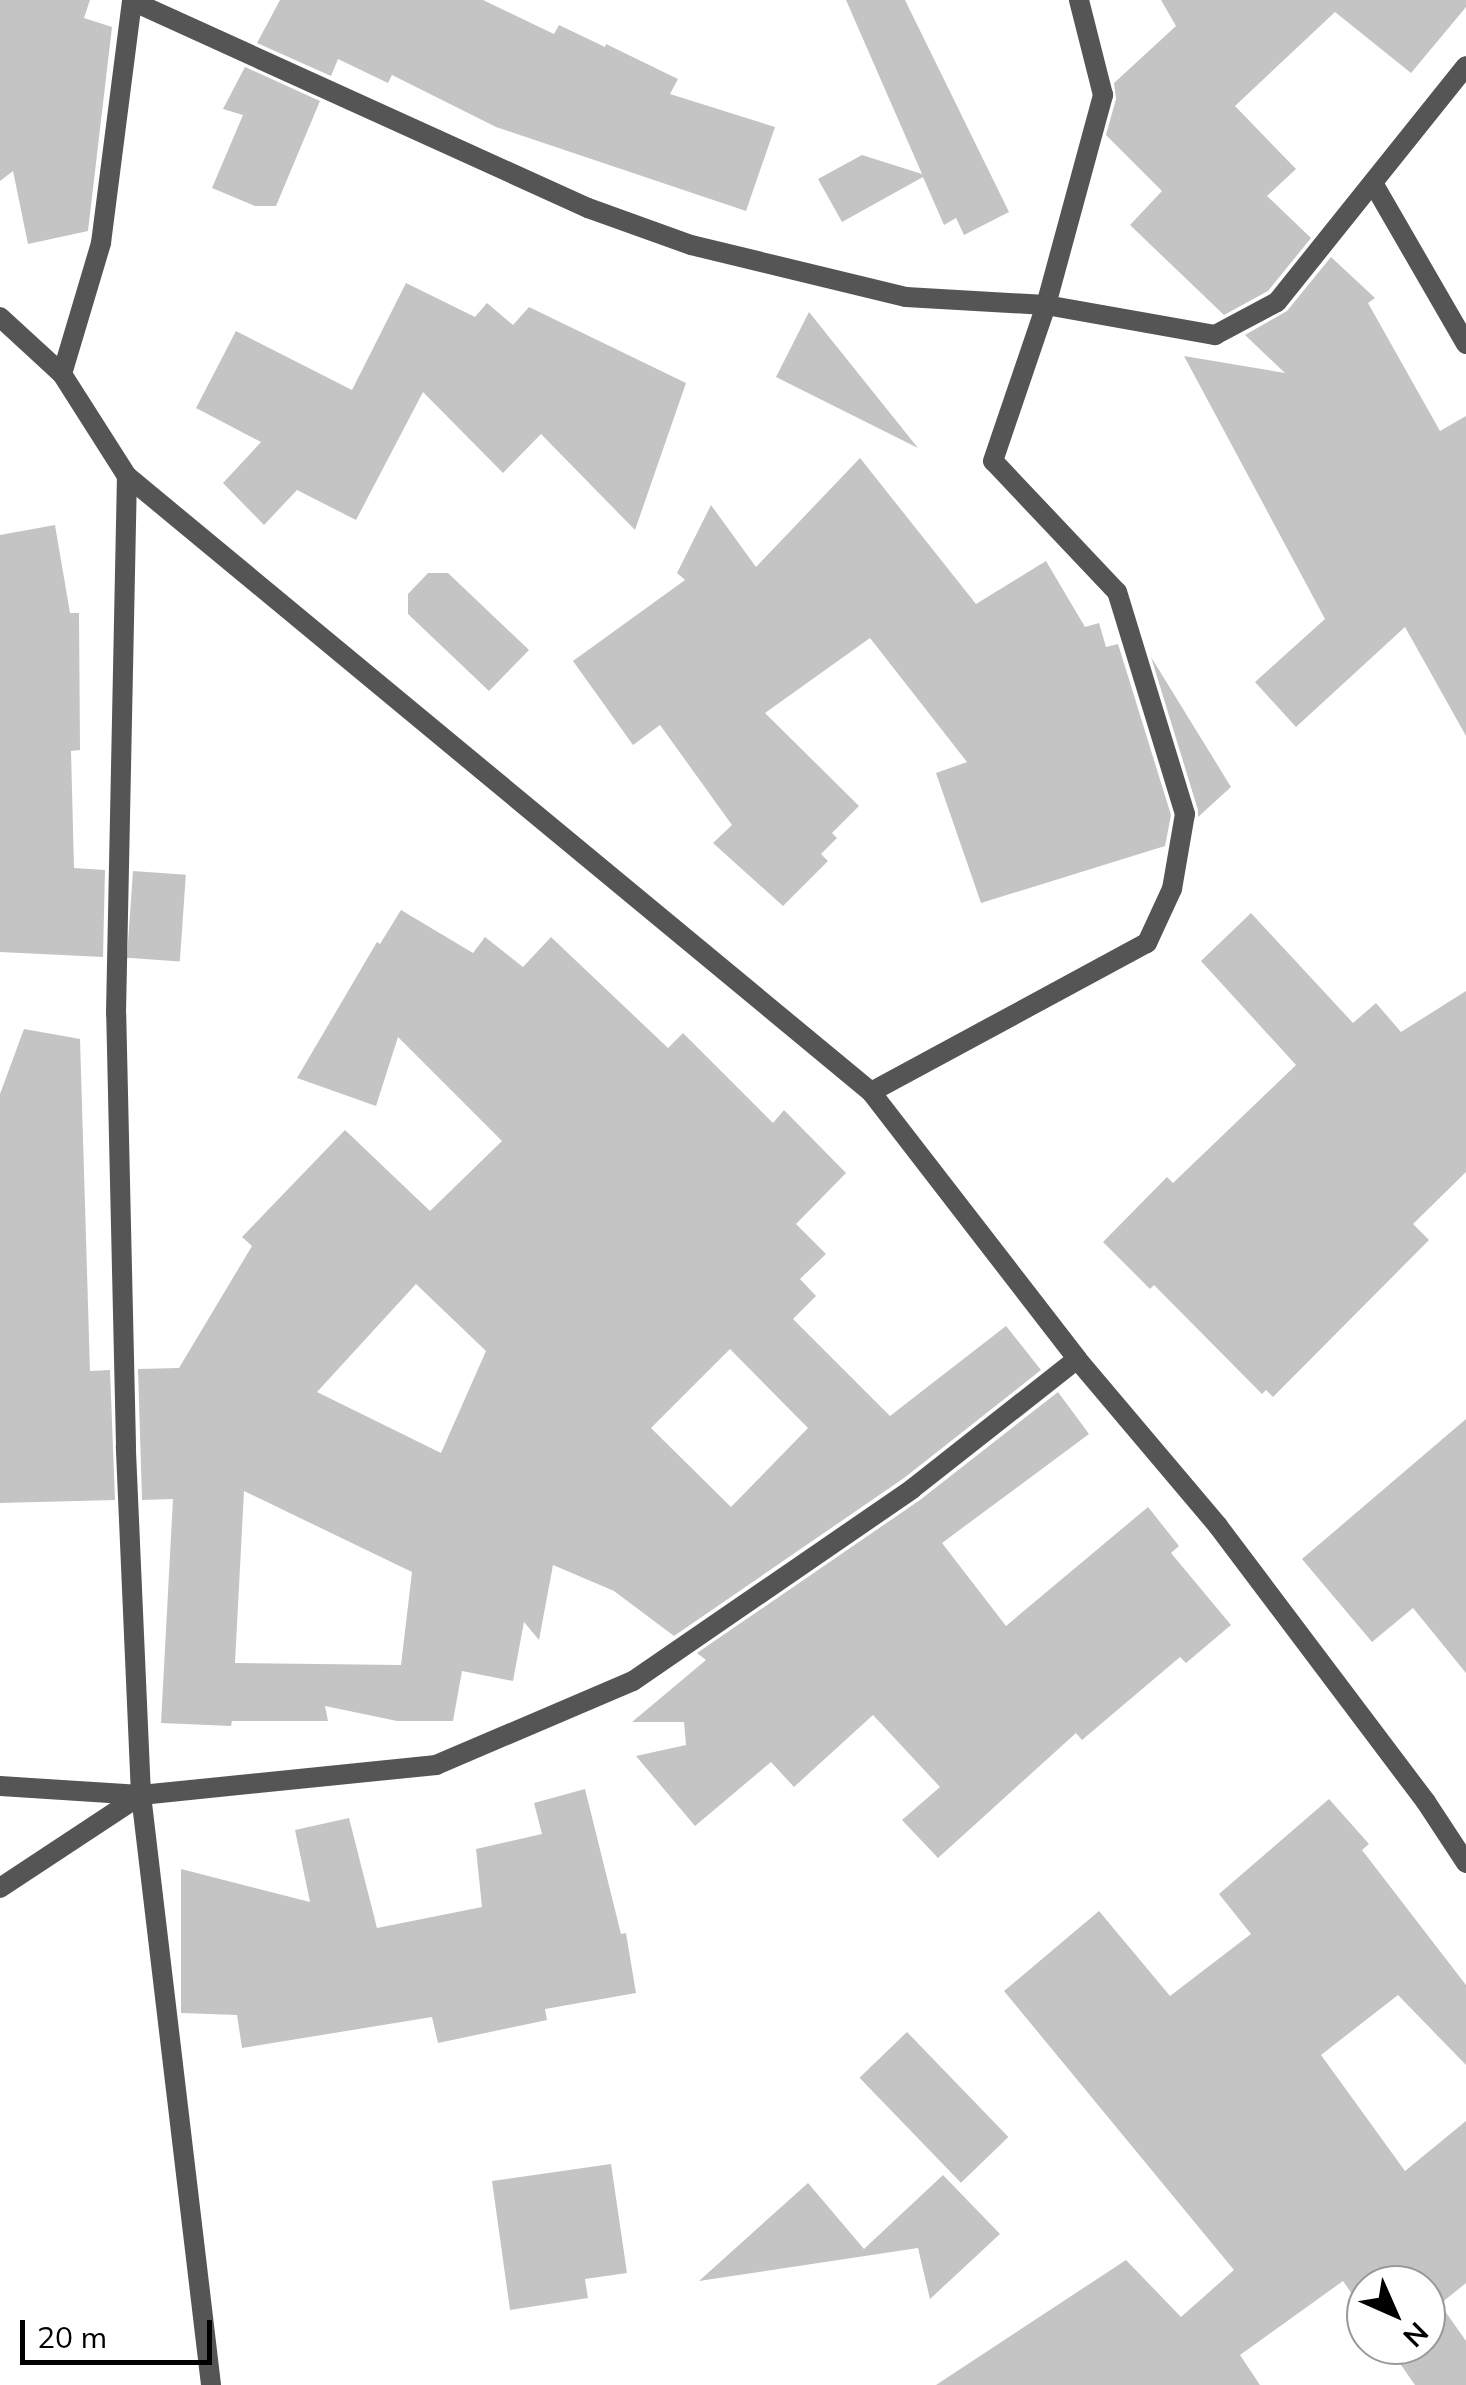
<!DOCTYPE html>
<style>
body{margin:0}
#map{position:relative;width:1466px;height:2385px;overflow:hidden;background:#fff;font-family:Mulish,sans-serif}
div>[style]{position:absolute}
.building>*{inset:0;background:#c4c4c4;transform-origin:0 0}
.minor>*{height:20px;margin:-10px;padding:0 10px;transform-origin:10px;border-radius:10px;background:#555}
span{translate:-50% -50%;white-space:nowrap;text-align:center;line-height:1.15;-webkit-text-stroke:8px #fff;paint-order:stroke}
.north{position:absolute;left:1346px;top:2265px;width:100px;height:100px;box-sizing:border-box;background:#fff;border:2px solid #999;border-radius:50%;rotate:135deg;font-size:28px;font-weight:700;line-height:40px;text-align:center;color:#000}
.north::after{content:'';display:block;margin:auto;width:35px;height:45px;background:#000;clip-path:polygon(50% 0,100% 100%,50% 72%,0 100%)}
.scale{position:absolute;left:20px;top:2320px;width:192px;height:45px;box-sizing:border-box;border:5px solid #000;border-top:0;padding-left:12px;font-size:30px;line-height:35px;white-space:nowrap;color:#000;-webkit-text-stroke:8px #fff;paint-order:stroke}
</style>
<div id="map">
<div class="building">
<div style="clip-path:polygon(0 0,90px 0,84px 18px,112px 27px,88px 231px,28px 244px,13px 171px,0 181px)"></div>
<div style="clip-path:polygon(280px 0,483px 0,554px 34px,559px 25px,605px 47px,606px 44px,678px 79px,670px 94px,775px 127px,746px 211px,496px 127px,392px 75px,388px 83px,338px 59px,331px 76px,257px 43px)"></div>
<div style="clip-path:polygon(846px 0,905px 0,1009px 212px,964px 235px,956px 218px,944px 225px,923px 177px,842px 222px,818px 179px,862px 155px,922px 174px)"></div>
<div style="clip-path:polygon(1161px 0,1466px 0,1466px 7px,1411px 73px,1335px 12px,1235px 106px,1296px 169px,1267px 196px,1311px 238px,1268px 291px,1224px 315px,1130px 225px,1162px 191px,1106px 135px,1116px 99px,1114px 83px,1176px 26px)"></div>
<div style="clip-path:polygon(245px 67px,320px 101px,276px 206px,255px 206px,212px 188px,243px 115px,223px 109px)"></div>
<div style="clip-path:polygon(1331px 257px,1375px 298px,1368px 303px,1440px 431px,1466px 416px,1466px 736px,1405px 627px,1296px 727px,1255px 682px,1325px 619px,1184px 356px,1285px 373px,1245px 335px,1287px 311px)"></div>
<div style="clip-path:polygon(406px 283px,475px 317px,487px 303px,513px 325px,529px 307px,686px 383px,635px 530px,541px 434px,503px 473px,423px 392px,356px 520px,297px 490px,264px 525px,223px 483px,261px 442px,196px 408px,236px 331px,352px 390px)"></div>
<div style="clip-path:polygon(809px 312px,918px 448px,776px 377px)"></div>
<div style="clip-path:polygon(860px 458px,976px 604px,1046px 561px,1085px 627px,1099px 623px,1106px 647px,1118px 644px,1171px 815px,1165px 846px,981px 903px,936px 773px,967px 762px,870px 638px,765px 713px,859px 806px,832px 833px,837px 838px,821px 854px,828px 861px,783px 906px,713px 843px,732px 825px,660px 725px,633px 745px,573px 661px,685px 580px,677px 573px,711px 505px,756px 567px)"></div>
<div style="clip-path:polygon(55px 525px,70px 613px,79px 613px,80px 750px,71px 751px,74px 868px,105px 870px,103px 957px,0 952px,0 535px)"></div>
<div style="clip-path:polygon(428px 573px,448px 573px,529px 650px,489px 691px,408px 614px,408px 594px)"></div>
<div style="clip-path:polygon(1151px 657px,1231px 787px,1198px 817px,1198px 810px)"></div>
<div style="left:133px;top:871px;width:53px;height:87px;rotate:4deg"></div>
<div style="clip-path:polygon(evenodd,401px 910px,473px 953px,485px 937px,523px 967px,551px 937px,668px 1048px,683px 1033px,773px 1123px,784px 1110px,846px 1173px,796px 1224px,826px 1254px,800px 1279px,816px 1296px,793px 1319px,890px 1416px,1006px 1326px,1041px 1370px,904px 1478px,674px 1636px,614px 1591px,553px 1565px,539px 1640px,524px 1622px,513px 1681px,462px 1671px,453px 1721px,397px 1721px,325px 1706px,328px 1721px,232px 1721px,231px 1726px,161px 1723px,173px 1499px,142px 1500px,138px 1369px,179px 1368px,252px 1246px,242px 1237px,345px 1130px,430px 1211px,502px 1141px,398px 1037px,376px 1106px,297px 1078px,377px 942px,380px 944px,401px 910px,416px 1284px,486px 1351px,441px 1453px,317px 1392px,416px 1284px,401px 910px,730px 1349px,808px 1428px,731px 1507px,651px 1428px,730px 1349px,401px 910px,244px 1491px,412px 1572px,401px 1665px,235px 1663px,244px 1491px)"></div>
<div style="clip-path:polygon(1251px 913px,1353px 1023px,1376px 1003px,1401px 1032px,1466px 991px,1466px 1172px,1413px 1224px,1429px 1240px,1273px 1397px,1266px 1390px,1262px 1394px,1154px 1285px,1150px 1289px,1103px 1242px,1167px 1177px,1173px 1183px,1296px 1065px,1201px 961px)"></div>
<div style="clip-path:polygon(24px 1029px,80px 1039px,90px 1371px,110px 1370px,115px 1500px,0 1503px,0 1094px)"></div>
<div style="clip-path:polygon(1058px 1392px,1089px 1434px,942px 1543px,1006px 1626px,1148px 1507px,1179px 1546px,1171px 1553px,1231px 1625px,1186px 1663px,1180px 1657px,1082px 1740px,1076px 1733px,938px 1858px,902px 1820px,940px 1787px,873px 1715px,794px 1787px,771px 1762px,695px 1826px,636px 1756px,686px 1745px,684px 1722px,632px 1722px,706px 1660px,697px 1653px,920px 1500px)"></div>
<div style="clip-path:polygon(1466px 1419px,1466px 1673px,1413px 1608px,1372px 1642px,1302px 1559px)"></div>
<div style="clip-path:polygon(585px 1789px,621px 1934px,626px 1933px,636px 1993px,545px 2009px,547px 2020px,438px 2043px,432px 2017px,242px 2048px,237px 2015px,181px 2013px,181px 1869px,310px 1902px,295px 1830px,349px 1818px,377px 1928px,482px 1907px,476px 1849px,542px 1834px,534px 1803px)"></div>
<div style="clip-path:polygon(1329px 1799px,1369px 1844px,1362px 1850px,1466px 1985px,1466px 2065px,1398px 1995px,1321px 2055px,1405px 2171px,1466px 2121px,1466px 2283px,1440px 2304px,1466px 2341px,1466px 2385px,1415px 2385px,1387px 2345px,1426px 2345px,1426px 2285px,1366px 2285px,1366px 2314px,1343px 2281px,1240px 2355px,1260px 2385px,936px 2385px,1126px 2260px,1181px 2317px,1234px 2270px,1004px 1991px,1099px 1911px,1170px 1996px,1251px 1934px,1219px 1894px)"></div>
<div style="left:907px;top:2032px;width:146px;height:66px;rotate:46deg"></div>
<div style="clip-path:polygon(611px 2164px,627px 2273px,585px 2279px,588px 2298px,510px 2310px,492px 2181px)"></div>
<div style="clip-path:polygon(943px 2175px,1000px 2234px,930px 2299px,918px 2248px,699px 2281px,808px 2183px,864px 2249px)"></div>
</div>
<div class="minor">
<div style="left:132px;top:1px;width:501px;rotate:24.42deg"></div>
<div style="left:588px;top:208px;width:109px;rotate:19.8deg"></div>
<div style="left:691px;top:245px;width:221px;rotate:13.6deg"></div>
<div style="left:906px;top:297px;width:140px;rotate:3.3deg"></div>
<div style="left:1046px;top:305px;width:172px;rotate:10.1deg"></div>
<div style="left:1215px;top:335px;width:70px;rotate:-28deg"></div>
<div style="left:1277px;top:302px;width:302px;rotate:-51.3deg"></div>
<div style="left:1373px;top:183px;width:186px;rotate:60deg"></div>
<div style="left:0;top:317px;width:84px;rotate:42.6deg"></div>
<div style="left:62px;top:374px;width:121px;rotate:57.5deg"></div>
<div style="left:127px;top:476px;width:966px;rotate:39.62deg"></div>
<div style="left:871px;top:1092px;width:337px;rotate:52.3deg"></div>
<div style="left:1077px;top:1359px;width:219px;rotate:49.8deg"></div>
<div style="left:1218px;top:1526px;width:346px;rotate:53deg"></div>
<div style="left:1426px;top:1802px;width:73px;rotate:56.7deg"></div>
<div style="left:62px;top:374px;width:137px;rotate:-73.4deg"></div>
<div style="left:101px;top:243px;width:245px;rotate:-82.7deg"></div>
<div style="left:871px;top:1092px;width:314px;rotate:-28.4deg"></div>
<div style="left:1147px;top:943px;width:60px;rotate:-65.2deg"></div>
<div style="left:1172px;top:889px;width:76px;rotate:-80.2deg"></div>
<div style="left:1185px;top:814px;width:232px;rotate:-107deg"></div>
<div style="left:1117px;top:592px;width:180px;rotate:-133.4deg"></div>
<div style="left:993px;top:461px;width:165px;rotate:-71.2deg"></div>
<div style="left:1046px;top:305px;width:218px;rotate:-74.8deg"></div>
<div style="left:1103px;top:95px;width:98px;rotate:-104.2deg"></div>
<div style="left:0;top:1786px;width:141px;rotate:3.7deg"></div>
<div style="left:141px;top:1795px;width:297px;rotate:-5.8deg"></div>
<div style="left:436px;top:1765px;width:214px;rotate:-23.1deg"></div>
<div style="left:633px;top:1681px;width:339px;rotate:-34.5deg"></div>
<div style="left:912px;top:1489px;width:210px;rotate:-38.2deg"></div>
<div style="left:141px;top:1795px;width:594px;rotate:83.23deg"></div>
<div style="left:0;top:1888px;width:169px;rotate:-33.4deg"></div>
<div style="left:141px;top:1795px;width:349px;rotate:-92.5deg"></div>
<div style="left:126px;top:1446px;width:433px;rotate:-91.3deg"></div>
<div style="left:116px;top:1013px;width:537px;rotate:-88.83deg"></div>
</div>
<div class="north">N</div>
<div class="scale">20 m</div>
</div>
